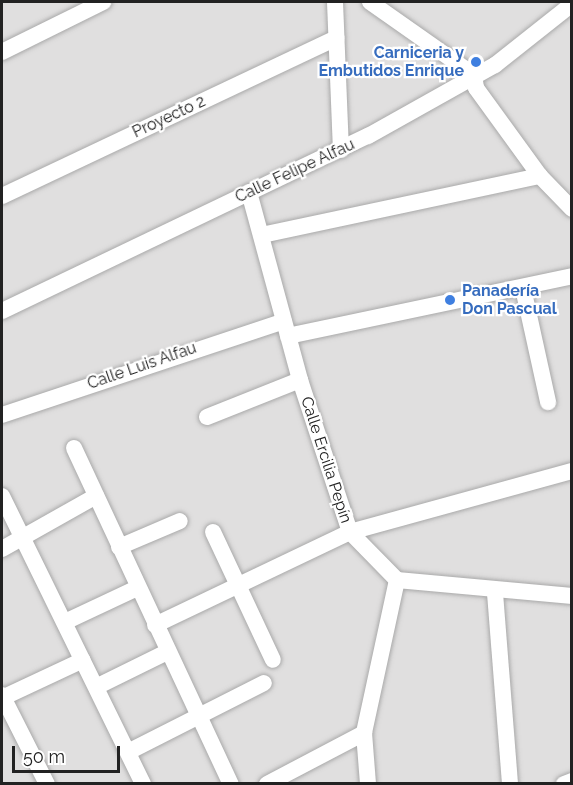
<!DOCTYPE html>
<meta charset="utf-8">
<style>
body{margin:0}
#map{position:relative;width:573px;height:785px;overflow:hidden;background:#f2efe9;font-family:Raleway,sans-serif}
div>[style]{position:absolute}
.residential>*{inset:0;background:#e0dfdf;transform-origin:0 0}
.roads{filter:drop-shadow(0 0 2px #a9a9a9) drop-shadow(0 0 2px #a9a9a9)}
.minor>*{height:16px;margin:-8px;padding:0 8px;transform-origin:8px;border-radius:8px;background:#fff}
.dots>*{width:16px;height:16px;translate:-50% -50%;box-sizing:border-box;border:3px solid #fff;border-radius:50%}
span{translate:-50% -50%;white-space:nowrap;text-align:center;line-height:1.15;-webkit-text-stroke:4.5px #fff;paint-order:stroke}
.shop-label{font-size:16px;color:#366cbe;font-weight:700}
.right{translate:-100% -50%;text-align:right}
.left{translate:0 -50%;text-align:left}
.street-label{font-size:16px;color:#222}
.frame{position:absolute;inset:0;border:3px solid #222;pointer-events:none}
.scale{position:absolute;left:12px;top:746px;width:108px;height:27px;box-sizing:border-box;border:3px solid #222;border-top:0;padding-left:8px;font-size:18px;line-height:21px;white-space:nowrap;color:#222;-webkit-text-stroke:4px #fff;paint-order:stroke}
</style>
<div id="map">
<div class="residential">
<div style="left:2px;top:2px;width:569px;height:781px"></div>
</div>
<div class="roads">
<div class="minor">
<div style="left:335px;top:2px;width:148px;rotate:87.7deg"></div>
<div style="left:370px;top:2px;width:127px;rotate:35.1deg"></div>
<div style="left:474px;top:75px;width:13px;rotate:81deg"></div>
<div style="left:476px;top:88px;width:109px;rotate:54deg"></div>
<div style="left:540px;top:176px;width:46px;rotate:45.9deg"></div>
<div style="left:2px;top:52px;width:113px;rotate:-26.3deg"></div>
<div style="left:249px;top:192px;width:195px;rotate:74.8deg"></div>
<div style="left:300px;top:380px;width:160px;rotate:71.8deg"></div>
<div style="left:350px;top:532px;width:67px;rotate:45.6deg"></div>
<div style="left:397px;top:580px;width:157px;rotate:102.2deg"></div>
<div style="left:364px;top:733px;width:51px;rotate:85.5deg"></div>
<div style="left:2px;top:196px;width:370px;rotate:-25.3deg"></div>
<div style="left:262px;top:235px;width:284px;rotate:-12deg"></div>
<div style="left:523px;top:288px;width:117px;rotate:77.6deg"></div>
<div style="left:2px;top:311px;width:406px;rotate:-25.6deg"></div>
<div style="left:368px;top:136px;width:145px;rotate:-29.2deg"></div>
<div style="left:495px;top:65px;width:98px;rotate:-38.4deg"></div>
<div style="left:288px;top:336px;width:290px;rotate:-11.9deg"></div>
<div style="left:2px;top:415px;width:297px;rotate:-18.4deg"></div>
<div style="left:207px;top:417px;width:100px;rotate:-21.7deg"></div>
<div style="left:74px;top:448px;width:371px;rotate:65deg"></div>
<div style="left:2px;top:496px;width:321px;rotate:63.9deg"></div>
<div style="left:213px;top:532px;width:141px;rotate:64.9deg"></div>
<div style="left:119px;top:547px;width:66px;rotate:-23.1deg"></div>
<div style="left:2px;top:549px;width:108px;rotate:-29.4deg"></div>
<div style="left:397px;top:580px;width:176px;rotate:5.2deg"></div>
<div style="left:495px;top:593px;width:192px;rotate:85.5deg"></div>
<div style="left:67px;top:621px;width:77px;rotate:-25.2deg"></div>
<div style="left:155px;top:625px;width:216px;rotate:-25.5deg"></div>
<div style="left:350px;top:532px;width:230px;rotate:-15.4deg"></div>
<div style="left:98px;top:686px;width:77px;rotate:-26.2deg"></div>
<div style="left:2px;top:695px;width:100px;rotate:63.2deg"></div>
<div style="left:2px;top:698px;width:89px;rotate:-25.1deg"></div>
<div style="left:130px;top:751px;width:150px;rotate:-26.9deg"></div>
<div style="left:267px;top:784px;width:110px;rotate:-27.7deg"></div>
<div style="left:564px;top:784px;width:9px;rotate:-21deg"></div>
</div>
</div>
<div class="dots">
<div style="left:476px;top:62px;background:#3f7fe0"></div>
<div style="left:450px;top:300px;background:#3f7fe0"></div>
</div>
<div class="shop-label">
<span class="right" style="left:464px;top:62px">Carniceria y<br>Embutidos Enrique</span>
<span class="left" style="left:462px;top:300px">Panadería<br>Don Pascual</span>
</div>
<div class="street-label">
<span style="left:169px;top:117px;rotate:-25deg">Proyecto 2</span>
<span style="left:295px;top:171px;rotate:-25deg">Calle Felipe Alfau</span>
<span style="left:142px;top:366px;rotate:-19deg">Calle Luis Alfau</span>
<span style="left:326px;top:460px;rotate:72deg">Calle Ercilia Pepín</span>
</div>
<div class="frame"></div>
<div class="scale">50 m</div>
</div>
